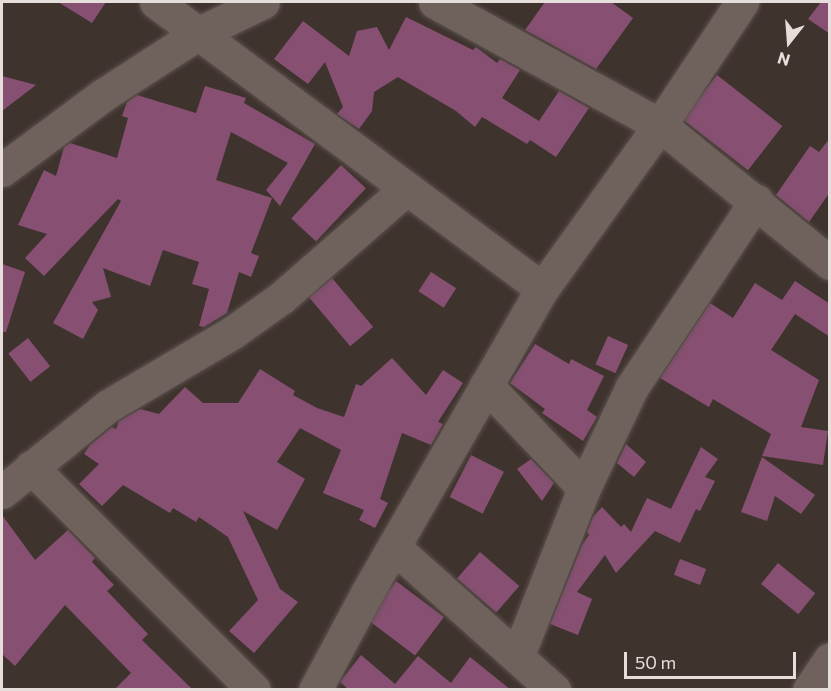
<!DOCTYPE html>
<style>
body{margin:0}
#map{position:relative;width:831px;height:691px;overflow:hidden;background:#3f332e;font-family:Commissioner,sans-serif}
div>[style]{position:absolute}
.building>*{inset:0;background:#875072;transform-origin:0 0}
.roads{filter:drop-shadow(0 0 2px #5c514d) drop-shadow(0 0 2px #5c514d)}
.minor>*{height:33px;margin:-16.5px;padding:0 16.5px;transform-origin:16.5px;border-radius:16.5px;background:#6f615c}
span{translate:-50% -50%;white-space:nowrap;text-align:center;line-height:1.15;-webkit-text-stroke:5px #3f332e;paint-order:stroke}
.frame{position:absolute;inset:0;border:3px solid #e6dedb;pointer-events:none}
.north{position:absolute;left:759px;top:12px;width:60px;height:60px;-webkit-text-stroke:4px #3f332e;paint-order:stroke;rotate:197deg;font-size:16px;font-weight:700;line-height:24px;text-align:center;color:#e6dedb}
.north::after{content:'';display:block;margin:auto;width:21px;height:27px;background:#e6dedb;clip-path:polygon(50% 0,100% 100%,50% 72%,0 100%)}
.scale{position:absolute;left:624px;top:652px;width:172px;height:27px;box-sizing:border-box;border:3px solid #e6dedb;border-top:0;padding-left:8px;font-size:18px;line-height:21px;white-space:nowrap;color:#e6dedb;-webkit-text-stroke:4px #3f332e;paint-order:stroke}
</style>
<div id="map">
<div class="building">
<div style="clip-path:polygon(58px 2px,106px 2px,92px 23px)"></div>
<div style="clip-path:polygon(545px 2px,611px 2px,633px 18px,596px 69px,525px 30px)"></div>
<div style="clip-path:polygon(821px 2px,830px 2px,830px 34px,808px 19px)"></div>
<div style="clip-path:polygon(406px 17px,473px 50px,476px 47px,497px 63px,500px 59px,520px 70px,502px 98px,539px 121px,559px 91px,589px 108px,556px 157px,530px 140px,527px 144px,482px 117px,475px 127px,456px 111px,398px 77px,374px 92px,372px 111px,359px 129px,337px 114px,343px 107px,325px 62px,308px 84px,274px 59px,303px 21px,349px 56px,357px 31px,377px 27px,389px 50px)"></div>
<div style="left:717px;top:75px;width:83px;height:56px;rotate:38deg"></div>
<div style="clip-path:polygon(2px 76px,36px 85px,2px 111px)"></div>
<div style="clip-path:polygon(205px 86px,246px 98px,244px 103px,315px 144px,280px 206px,266px 190px,288px 163px,231px 132px,216px 180px,272px 198px,251px 253px,259px 256px,251px 277px,239px 272px,227px 313px,204px 327px,199px 326px,209px 289px,192px 284px,199px 262px,163px 250px,150px 286px,103px 268px,111px 297px,92px 302px,98px 310px,83px 339px,53px 323px,121px 201px,118px 199px,44px 276px,25px 258px,47px 234px,18px 225px,44px 170px,56px 176px,64px 147px,70px 143px,117px 158px,128px 118px,122px 116px,127px 102px,137px 95px,196px 113px)"></div>
<div style="clip-path:polygon(830px 138px,830px 192px,809px 222px,776px 195px,810px 146px,819px 152px)"></div>
<div style="left:341px;top:165px;width:34px;height:73px;rotate:43deg"></div>
<div style="clip-path:polygon(2px 264px,25px 272px,6px 332px,2px 332px)"></div>
<div style="left:431px;top:272px;width:30px;height:23px;rotate:33deg"></div>
<div style="left:332px;top:278px;width:64px;height:30px;rotate:50deg"></div>
<div style="clip-path:polygon(795px 281px,830px 304px,830px 337px,795px 314px,771px 350px,819px 380px,801px 427px,828px 431px,823px 465px,762px 456px,771px 434px,713px 399px,709px 407px,660px 378px,710px 303px,733px 318px,755px 283px,782px 300px)"></div>
<div style="left:608px;top:336px;width:22px;height:31px;rotate:24deg"></div>
<div style="left:28px;top:338px;width:36px;height:25px;rotate:52deg"></div>
<div style="clip-path:polygon(535px 344px,569px 364px,571px 359px,604px 376px,587px 410px,597px 417px,583px 441px,542px 413px,545px 409px,510px 383px)"></div>
<div style="clip-path:polygon(392px 358px,426px 395px,443px 370px,463px 383px,438px 422px,443px 424px,431px 445px,402px 433px,380px 499px,388px 503px,375px 528px,359px 520px,364px 510px,323px 493px,341px 450px,300px 428px,277px 462px,305px 479px,277px 530px,243px 511px,280px 589px,298px 602px,254px 653px,229px 631px,258px 600px,228px 537px,199px 517px,196px 522px,173px 508px,170px 513px,123px 485px,102px 506px,79px 484px,99px 464px,84px 454px,90px 445px,112px 427px,116px 429px,119px 421px,140px 409px,159px 414px,185px 387px,203px 403px,238px 403px,260px 369px,295px 391px,293px 395px,317px 408px,344px 417px,356px 384px,361px 386px)"></div>
<div style="clip-path:polygon(626px 444px,646px 462px,634px 477px,617px 463px)"></div>
<div style="clip-path:polygon(701px 447px,718px 459px,705px 477px,715px 481px,700px 511px,696px 509px,680px 543px,655px 531px,616px 573px,605px 555px,577px 592px,592px 599px,578px 635px,550px 624px,582px 545px,589px 535px,587px 532px,593px 517px,602px 507px,621px 527px,624px 524px,631px 532px,647px 498px,671px 509px)"></div>
<div style="left:471px;top:455px;width:37px;height:47px;rotate:27deg"></div>
<div style="clip-path:polygon(762px 457px,815px 495px,801px 514px,775px 496px,767px 521px,741px 512px)"></div>
<div style="clip-path:polygon(531px 459px,554px 483px,542px 501px,517px 469px)"></div>
<div style="clip-path:polygon(2px 515px,35px 560px,68px 530px,95px 558px,92px 562px,114px 585px,107px 591px,148px 634px,142px 640px,193px 690px,114px 690px,131px 673px,65px 605px,15px 666px,2px 654px)"></div>
<div style="left:480px;top:552px;width:52px;height:35px;rotate:41deg"></div>
<div style="left:680px;top:559px;width:28px;height:17px;rotate:21deg"></div>
<div style="left:778px;top:563px;width:48px;height:27px;rotate:39deg"></div>
<div style="left:396px;top:581px;width:60px;height:48px;rotate:37deg"></div>
<div style="clip-path:polygon(361px 655px,395px 684px,418px 656px,451px 683px,470px 657px,511px 690px,349px 690px,340px 682px)"></div>
</div>
<div class="roads">
<div class="minor">
<div style="left:156px;top:2px;width:481px;rotate:36.6deg"></div>
<div style="left:435px;top:2px;width:256px;rotate:28.7deg"></div>
<div style="left:660px;top:125px;width:219px;rotate:39.1deg"></div>
<div style="left:2px;top:170px;width:126px;rotate:-36.6deg"></div>
<div style="left:103px;top:95px;width:114px;rotate:-32.9deg"></div>
<div style="left:199px;top:33px;width:71px;rotate:-25.8deg"></div>
<div style="left:486px;top:385px;width:142px;rotate:46.4deg"></div>
<div style="left:31px;top:467px;width:315px;rotate:45deg"></div>
<div style="left:2px;top:492px;width:136px;rotate:-39.1deg"></div>
<div style="left:108px;top:406px;width:145px;rotate:-30.6deg"></div>
<div style="left:233px;top:332px;width:59px;rotate:-35.3deg"></div>
<div style="left:281px;top:298px;width:167px;rotate:-41.1deg"></div>
<div style="left:394px;top:547px;width:215px;rotate:41.8deg"></div>
<div style="left:518px;top:655px;width:180px;rotate:-68.4deg"></div>
<div style="left:584px;top:488px;width:112px;rotate:-64.6deg"></div>
<div style="left:632px;top:387px;width:224px;rotate:-56.3deg"></div>
<div style="left:315px;top:690px;width:110px;rotate:-61.8deg"></div>
<div style="left:367px;top:593px;width:351px;rotate:-60.1deg"></div>
<div style="left:542px;top:289px;width:202px;rotate:-54.3deg"></div>
<div style="left:660px;top:125px;width:148px;rotate:-56.3deg"></div>
<div style="left:809px;top:690px;width:37px;rotate:-56deg"></div>
</div>
</div>
<div class="frame"></div>
<div class="north">N</div>
<div class="scale">50 m</div>
</div>
